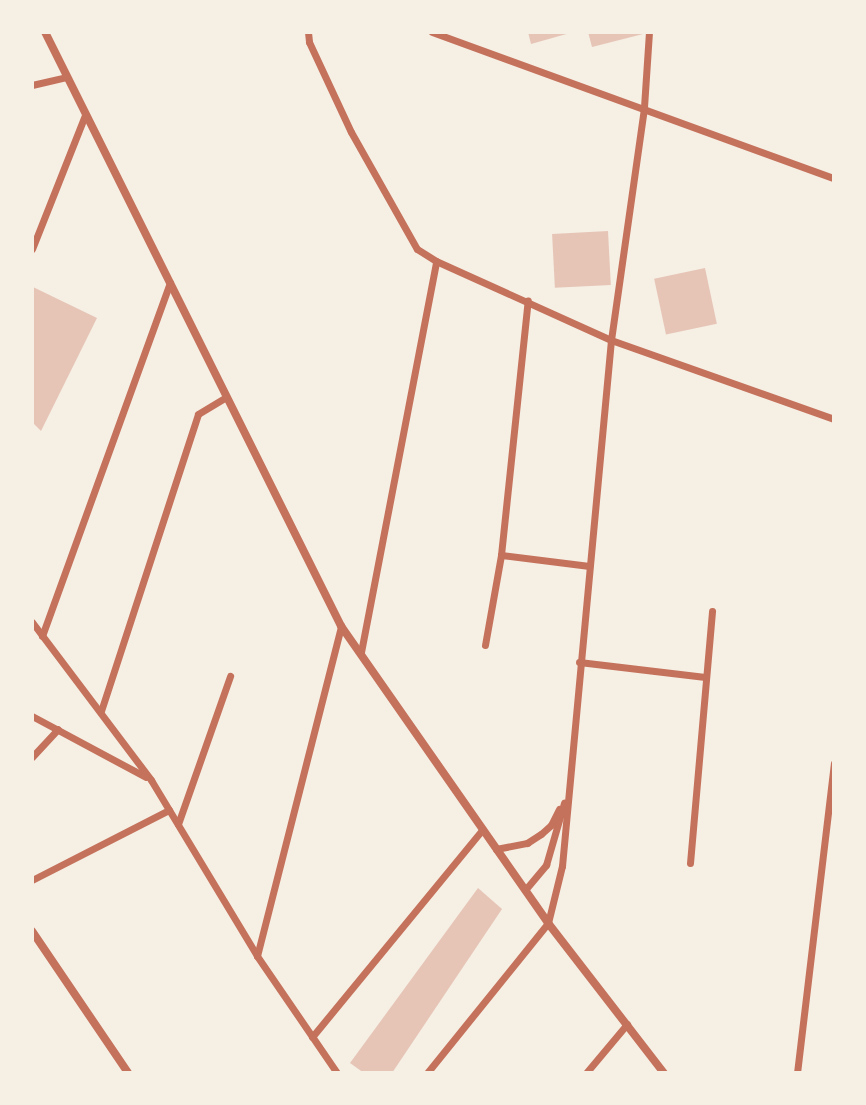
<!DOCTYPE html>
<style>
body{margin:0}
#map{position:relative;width:866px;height:1105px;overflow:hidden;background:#f6efe4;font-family:Manrope,sans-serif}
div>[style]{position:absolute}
.building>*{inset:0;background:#e6c5b7;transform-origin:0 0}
.minor>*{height:7px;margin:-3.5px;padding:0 3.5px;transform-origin:3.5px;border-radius:3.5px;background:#c5725c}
.tertiary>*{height:8px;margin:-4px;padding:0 4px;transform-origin:4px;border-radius:4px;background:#c5725c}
span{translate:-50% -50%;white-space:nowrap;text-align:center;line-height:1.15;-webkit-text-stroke:8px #f6efe4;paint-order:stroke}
.frame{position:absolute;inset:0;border:34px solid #f6efe4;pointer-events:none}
</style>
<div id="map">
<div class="building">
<div style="clip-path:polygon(528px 32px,570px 32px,570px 33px,531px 44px)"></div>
<div style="clip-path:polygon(588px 32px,647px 32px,647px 33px,592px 47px)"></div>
<div style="left:608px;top:231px;width:54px;height:56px;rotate:87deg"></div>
<div style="left:705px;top:268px;width:57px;height:52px;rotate:78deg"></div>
<div style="clip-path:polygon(33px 287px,97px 318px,41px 431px,32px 422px)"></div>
<div style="clip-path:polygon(478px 888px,502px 909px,392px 1073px,364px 1073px,350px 1063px)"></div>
</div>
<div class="minor">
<div style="left:308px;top:32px;width:10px;rotate:84deg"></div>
<div style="left:309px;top:42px;width:99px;rotate:65deg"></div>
<div style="left:351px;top:132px;width:134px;rotate:60.6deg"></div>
<div style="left:417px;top:249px;width:22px;rotate:32deg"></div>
<div style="left:436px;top:261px;width:192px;rotate:24.3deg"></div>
<div style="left:611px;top:340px;width:237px;rotate:19.5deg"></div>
<div style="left:432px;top:32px;width:428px;rotate:20deg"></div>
<div style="left:32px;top:85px;width:35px;rotate:-13deg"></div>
<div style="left:32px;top:249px;width:144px;rotate:-68.4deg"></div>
<div style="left:501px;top:555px;width:89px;rotate:7.1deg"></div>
<div style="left:32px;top:622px;width:198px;rotate:53deg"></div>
<div style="left:151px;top:780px;width:205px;rotate:58.9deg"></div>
<div style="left:257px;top:956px;width:142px;rotate:55.6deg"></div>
<div style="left:42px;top:636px;width:376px;rotate:-70.1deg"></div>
<div style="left:485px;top:645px;width:91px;rotate:-79.9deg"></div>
<div style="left:501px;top:555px;width:256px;rotate:-84deg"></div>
<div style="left:361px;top:652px;width:398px;rotate:-79.1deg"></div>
<div style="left:579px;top:662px;width:127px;rotate:6.8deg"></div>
<div style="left:101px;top:711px;width:312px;rotate:-71.9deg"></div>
<div style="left:198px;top:414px;width:31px;rotate:-31deg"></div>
<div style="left:32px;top:716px;width:129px;rotate:28.2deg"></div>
<div style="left:32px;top:757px;width:38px;rotate:-47deg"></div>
<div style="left:178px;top:824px;width:157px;rotate:-70.6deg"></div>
<div style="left:496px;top:849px;width:32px;rotate:-11deg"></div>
<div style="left:527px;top:843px;width:17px;rotate:-33deg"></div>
<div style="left:541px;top:834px;width:13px;rotate:-42deg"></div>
<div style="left:551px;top:825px;width:18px;rotate:-63deg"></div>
<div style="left:690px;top:863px;width:253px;rotate:-85deg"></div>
<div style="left:32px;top:880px;width:154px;rotate:-27.1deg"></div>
<div style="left:525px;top:890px;width:33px;rotate:-50deg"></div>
<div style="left:546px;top:865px;width:65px;rotate:-73.8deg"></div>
<div style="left:257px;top:956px;width:341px;rotate:-75.7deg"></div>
<div style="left:312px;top:1037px;width:269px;rotate:-50.6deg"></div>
<div style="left:427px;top:1073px;width:193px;rotate:-51.1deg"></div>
<div style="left:548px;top:923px;width:59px;rotate:-76.2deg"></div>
<div style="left:562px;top:866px;width:528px;rotate:-84.68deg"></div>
<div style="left:611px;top:340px;width:235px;rotate:-81.9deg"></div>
<div style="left:644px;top:107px;width:75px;rotate:-86.2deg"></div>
<div style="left:586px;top:1073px;width:64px;rotate:-50.1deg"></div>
<div style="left:797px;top:1073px;width:312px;rotate:-83.2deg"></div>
</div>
<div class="tertiary">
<div style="left:45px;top:32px;width:664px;rotate:63.51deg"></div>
<div style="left:341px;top:626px;width:362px;rotate:55.1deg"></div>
<div style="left:548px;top:923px;width:190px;rotate:52.3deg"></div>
<div style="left:32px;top:931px;width:171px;rotate:55.9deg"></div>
</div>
<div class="frame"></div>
</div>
